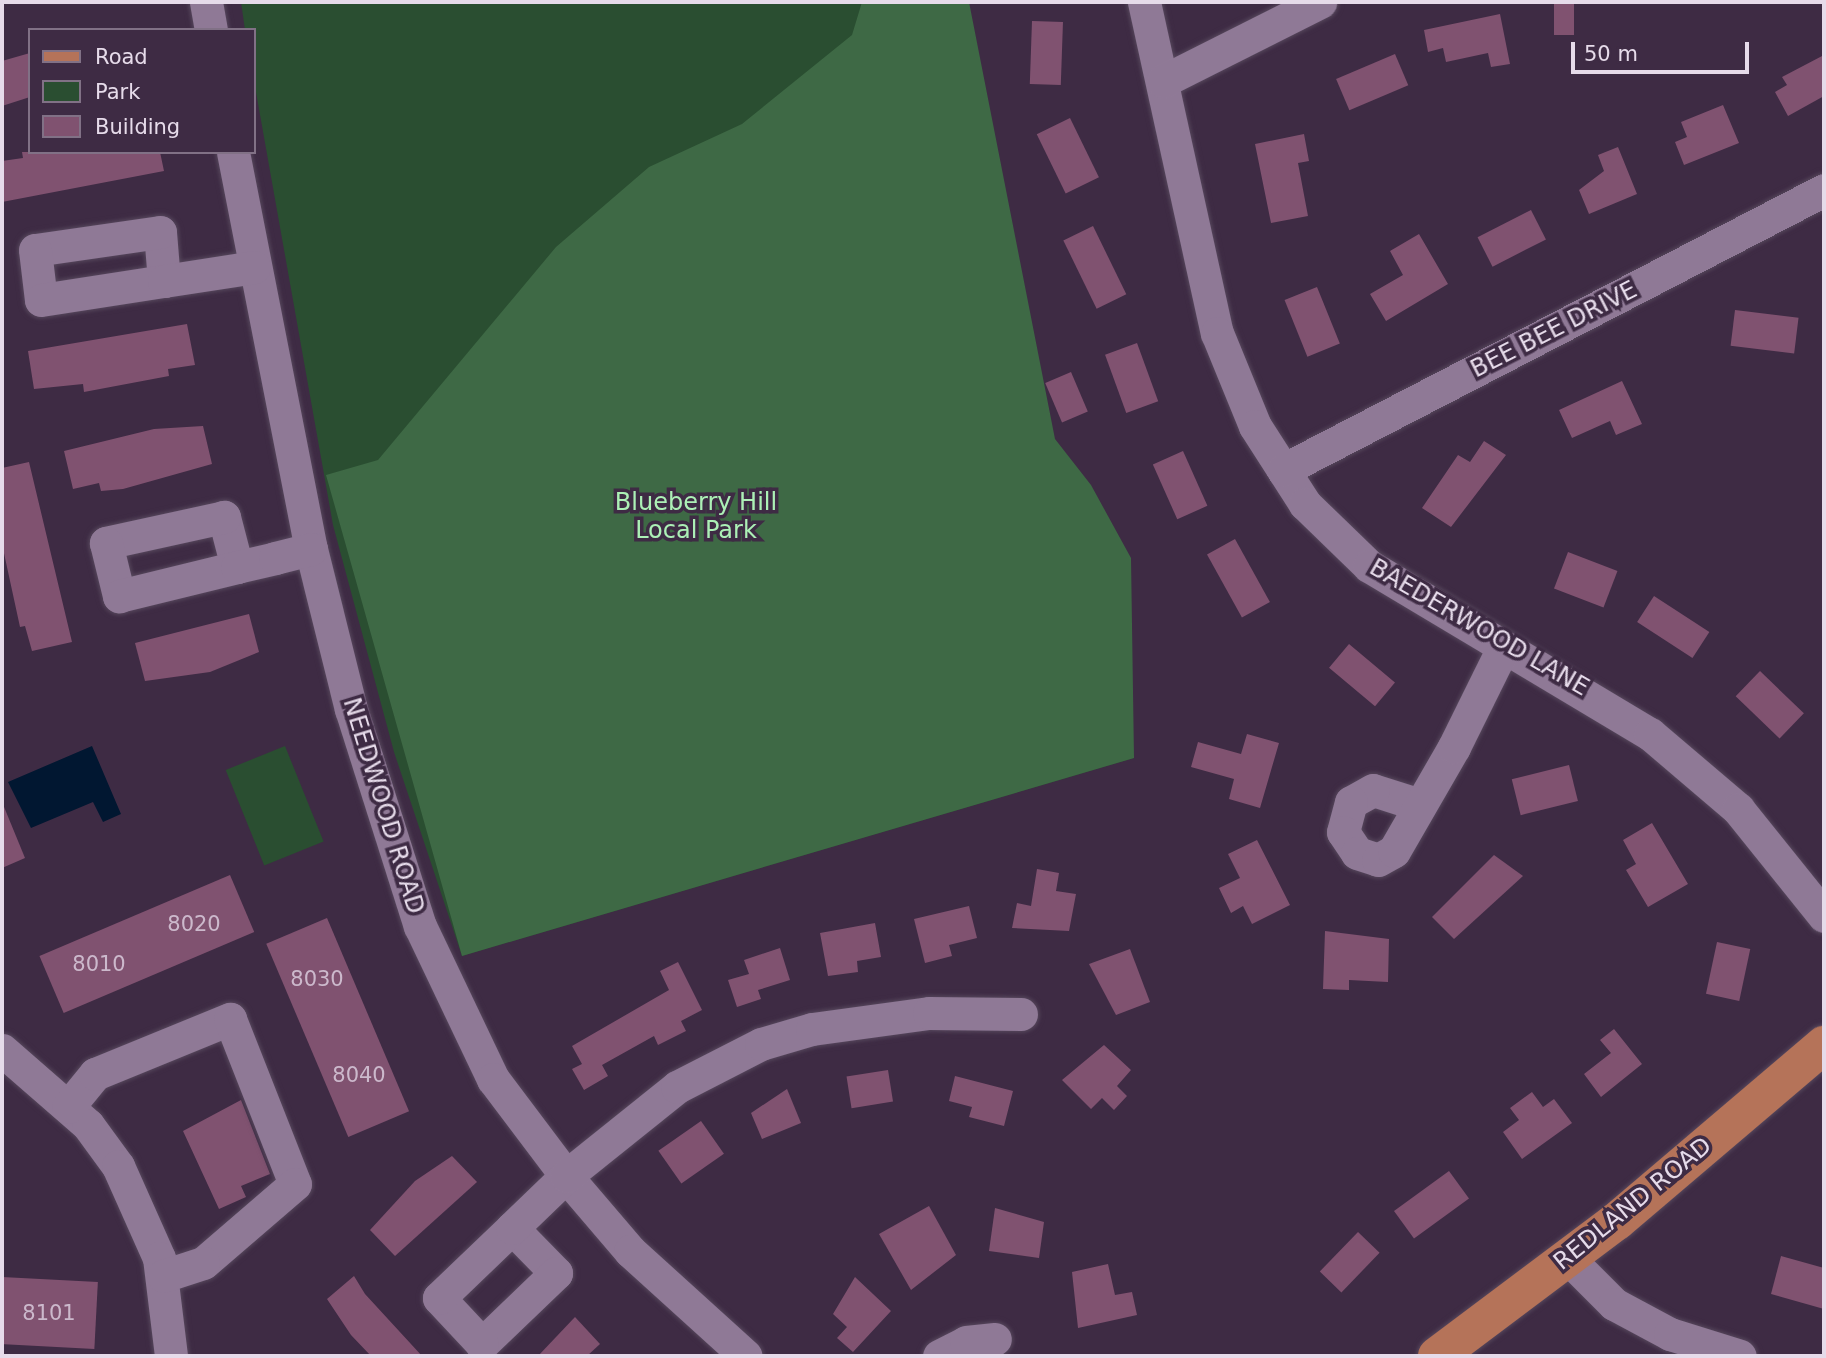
<!DOCTYPE html>
<style>
body{margin:0}
#map{position:relative;width:1826px;height:1358px;overflow:hidden;background:#3e2b44;font-family:"DejaVu Sans",sans-serif}
div>[style]{position:absolute}
.green>*{inset:0;background:#2a4e31;transform-origin:0 0}
.forest>*{inset:0;background:#3e6945}
.water>*{inset:0;background:#011731}
.building>*{inset:0;background:#805270;transform-origin:0 0}
.roads{filter:drop-shadow(0 0 2px #56475c) drop-shadow(0 0 2px #56475c)}
.minor>*{height:33px;margin:-16.5px;padding:0 16.5px;transform-origin:16.5px;border-radius:16.5px;background:#8f7996}
.major>*{height:38px;margin:-19px;padding:0 19px;transform-origin:19px;border-radius:19px;background:#b57359}
span{translate:-50% -50%;white-space:nowrap;text-align:center;line-height:1.15;-webkit-text-stroke:7px #3e2b44;paint-order:stroke}
.number-label{font-size:21px;color:#ccb9cc}
.number-label span{-webkit-text-stroke-width:0}
.street-label{font-size:24px;color:#e6dbea}
.park-label{font-size:24px;color:#acf0b6}
.frame{position:absolute;inset:0;border:4px solid #e6dbea;pointer-events:none}
.legend{position:absolute;left:28px;top:28px;width:228px;height:126px;box-sizing:border-box;background:#3e2b44;border:2px solid #817186;margin:0;padding:9px 12px;list-style:none;font-size:21px;color:#e6dbea}
.legend li{display:flex;align-items:center;gap:14px;height:35px}
.legend b{width:35px;border:2px solid #817186}
.scale{position:absolute;left:1571px;top:42px;width:178px;height:32px;box-sizing:border-box;border:4px solid #e6dbea;border-top:0;padding-left:9px;font-size:21px;line-height:24px;white-space:nowrap;color:#e6dbea;-webkit-text-stroke:5px #3e2b44;paint-order:stroke}
</style>
<div id="map">
<div class="green">
<div style="clip-path:polygon(241px 2px,941px 2px,1021px 366px,1134px 758px,462px 956px,394px 752px,333px 525px,254px 81px,254px 30px,245px 30px)"></div>
<div style="left:285px;top:746px;width:103px;height:64px;rotate:68deg"></div>
</div>
<div class="forest">
<div style="clip-path:polygon(862px 2px,969px 2px,1055px 439px,1091px 485px,1131px 558px,1134px 758px,462px 956px,326px 475px,378px 460px,556px 247px,649px 167px,742px 124px,852px 35px)"></div>
</div>
<div class="water">
<div style="clip-path:polygon(92px 746px,121px 814px,103px 822px,93px 802px,31px 828px,8px 782px)"></div>
</div>
<div class="building">
<div style="left:1554px;top:2px;width:20px;height:33px"></div>
<div style="clip-path:polygon(1500px 14px,1510px 64px,1491px 67px,1488px 53px,1446px 62px,1443px 48px,1428px 52px,1424px 30px)"></div>
<div style="left:1032px;top:21px;width:31px;height:63px;rotate:2deg"></div>
<div style="clip-path:polygon(30px 53px,30px 97px,2px 106px,2px 61px)"></div>
<div style="left:1395px;top:54px;width:34px;height:64px;rotate:67deg"></div>
<div style="clip-path:polygon(1824px 55px,1824px 96px,1788px 116px,1775px 92px,1787px 85px,1782px 77px)"></div>
<div style="clip-path:polygon(1723px 105px,1739px 143px,1684px 165px,1675px 142px,1687px 137px,1681px 122px)"></div>
<div style="left:1070px;top:118px;width:66px;height:37px;rotate:64deg"></div>
<div style="clip-path:polygon(1304px 134px,1309px 161px,1298px 163px,1308px 216px,1271px 223px,1255px 144px)"></div>
<div style="clip-path:polygon(1618px 147px,1637px 194px,1589px 214px,1579px 190px,1604px 171px,1598px 155px)"></div>
<div style="clip-path:polygon(22px 152px,160px 152px,164px 171px,2px 202px,2px 161px,23px 158px)"></div>
<div style="left:1531px;top:210px;width:33px;height:60px;rotate:63deg"></div>
<div style="left:1093px;top:226px;width:76px;height:33px;rotate:64deg"></div>
<div style="clip-path:polygon(1419px 234px,1448px 284px,1386px 321px,1370px 294px,1403px 275px,1390px 251px)"></div>
<div style="left:1317px;top:287px;width:61px;height:35px;rotate:68deg"></div>
<div style="left:1735px;top:310px;width:64px;height:36px;rotate:7deg"></div>
<div style="clip-path:polygon(187px 324px,195px 365px,168px 369px,169px 376px,84px 392px,83px 384px,34px 389px,28px 351px)"></div>
<div style="left:1137px;top:343px;width:62px;height:34px;rotate:70deg"></div>
<div style="left:1071px;top:372px;width:43px;height:28px;rotate:67deg"></div>
<div style="clip-path:polygon(1622px 381px,1642px 424px,1616px 435px,1610px 421px,1572px 438px,1559px 410px)"></div>
<div style="clip-path:polygon(203px 426px,212px 464px,123px 489px,101px 491px,99px 483px,73px 489px,64px 451px,154px 429px)"></div>
<div style="clip-path:polygon(1484px 441px,1506px 455px,1451px 527px,1422px 508px,1458px 455px,1470px 462px)"></div>
<div style="left:1183px;top:451px;width:60px;height:33px;rotate:66deg"></div>
<div style="clip-path:polygon(29px 462px,72px 642px,32px 651px,25px 626px,20px 627px,2px 544px,2px 468px)"></div>
<div style="left:1235px;top:539px;width:72px;height:32px;rotate:61deg"></div>
<div style="left:1568px;top:552px;width:53px;height:39px;rotate:21deg"></div>
<div style="left:1654px;top:596px;width:66px;height:31px;rotate:33deg"></div>
<div style="clip-path:polygon(249px 614px,259px 652px,210px 672px,145px 681px,135px 643px)"></div>
<div style="left:1349px;top:644px;width:60px;height:31px;rotate:40deg"></div>
<div style="left:1760px;top:671px;width:61px;height:35px;rotate:44deg"></div>
<div style="clip-path:polygon(1247px 734px,1279px 743px,1260px 808px,1229px 799px,1234px 779px,1191px 767px,1198px 742px,1241px 754px)"></div>
<div style="left:1569px;top:765px;width:37px;height:59px;rotate:76deg"></div>
<div style="clip-path:polygon(2px 802px,25px 858px,2px 868px)"></div>
<div style="clip-path:polygon(1652px 823px,1688px 884px,1648px 907px,1626px 870px,1636px 864px,1623px 840px)"></div>
<div style="clip-path:polygon(1257px 840px,1290px 905px,1252px 924px,1243px 906px,1231px 913px,1219px 888px,1240px 878px,1228px 854px)"></div>
<div style="clip-path:polygon(1494px 855px,1523px 876px,1454px 939px,1432px 917px)"></div>
<div style="clip-path:polygon(1037px 869px,1059px 873px,1056px 891px,1076px 894px,1069px 931px,1012px 928px,1017px 903px,1031px 906px)"></div>
<div style="left:230px;top:875px;width:62px;height:207px;rotate:67deg"></div>
<div style="clip-path:polygon(969px 906px,977px 938px,949px 945px,952px 956px,925px 963px,914px 919px)"></div>
<div style="left:327px;top:918px;width:210px;height:66px;rotate:67deg"></div>
<div style="clip-path:polygon(875px 923px,881px 957px,857px 961px,858px 972px,828px 976px,820px 933px)"></div>
<div style="clip-path:polygon(1325px 931px,1389px 939px,1388px 982px,1349px 980px,1349px 990px,1323px 989px)"></div>
<div style="left:1717px;top:942px;width:34px;height:53px;rotate:12deg"></div>
<div style="clip-path:polygon(780px 948px,790px 980px,758px 990px,761px 999px,737px 1007px,728px 980px,749px 974px,744px 960px)"></div>
<div style="clip-path:polygon(1130px 949px,1150px 1002px,1116px 1015px,1089px 964px)"></div>
<div style="clip-path:polygon(678px 962px,702px 1010px,681px 1021px,686px 1031px,658px 1045px,654px 1036px,602px 1065px,608px 1076px,584px 1090px,572px 1069px,582px 1064px,572px 1046px,669px 990px,660px 971px)"></div>
<div style="clip-path:polygon(1614px 1029px,1642px 1064px,1601px 1097px,1584px 1074px,1611px 1053px,1600px 1040px)"></div>
<div style="clip-path:polygon(1104px 1045px,1131px 1070px,1117px 1086px,1127px 1096px,1114px 1110px,1102px 1098px,1091px 1109px,1062px 1080px)"></div>
<div style="left:888px;top:1070px;width:32px;height:42px;rotate:81deg"></div>
<div style="clip-path:polygon(955px 1076px,1013px 1091px,1004px 1126px,969px 1117px,972px 1107px,949px 1101px)"></div>
<div style="clip-path:polygon(787px 1089px,801px 1123px,762px 1139px,751px 1113px)"></div>
<div style="clip-path:polygon(1532px 1092px,1543px 1107px,1554px 1099px,1572px 1123px,1522px 1159px,1503px 1132px,1519px 1120px,1510px 1108px)"></div>
<div style="clip-path:polygon(241px 1100px,270px 1174px,241px 1186px,246px 1197px,219px 1209px,183px 1131px)"></div>
<div style="left:701px;top:1121px;width:40px;height:52px;rotate:55deg"></div>
<div style="clip-path:polygon(452px 1156px,477px 1182px,395px 1256px,370px 1230px,415px 1181px)"></div>
<div style="left:1449px;top:1171px;width:34px;height:68px;rotate:54deg"></div>
<div style="clip-path:polygon(929px 1206px,956px 1255px,911px 1290px,879px 1234px)"></div>
<div style="clip-path:polygon(995px 1208px,1044px 1222px,1039px 1258px,989px 1251px)"></div>
<div style="left:1358px;top:1232px;width:30px;height:55px;rotate:44deg"></div>
<div style="clip-path:polygon(1781px 1256px,1824px 1268px,1824px 1309px,1771px 1294px)"></div>
<div style="clip-path:polygon(1108px 1264px,1115px 1295px,1132px 1292px,1137px 1315px,1078px 1328px,1072px 1272px)"></div>
<div style="clip-path:polygon(354px 1276px,365px 1294px,422px 1356px,371px 1356px,351px 1335px,327px 1299px)"></div>
<div style="left:2px;top:1277px;width:96px;height:67px;rotate:3deg"></div>
<div style="clip-path:polygon(855px 1277px,891px 1311px,853px 1352px,837px 1338px,847px 1327px,833px 1314px)"></div>
<div style="clip-path:polygon(575px 1317px,600px 1344px,587px 1356px,538px 1356px)"></div>
</div>
<div class="roads">
<div class="minor">
<div style="left:206px;top:2px;width:28px;rotate:80deg"></div>
<div style="left:1144px;top:2px;width:339px;rotate:77.6deg"></div>
<div style="left:1217px;top:333px;width:100px;rotate:67.8deg"></div>
<div style="left:1255px;top:426px;width:93px;rotate:57.3deg"></div>
<div style="left:1305px;top:504px;width:89px;rotate:44.1deg"></div>
<div style="left:1369px;top:566px;width:327px;rotate:30.9deg"></div>
<div style="left:1650px;top:734px;width:116px;rotate:40.4deg"></div>
<div style="left:1738px;top:809px;width:137px;rotate:51.2deg"></div>
<div style="left:1163px;top:81px;width:176px;rotate:-26.7deg"></div>
<div style="left:233px;top:152px;width:405px;rotate:78.9deg"></div>
<div style="left:311px;top:549px;width:165px;rotate:76deg"></div>
<div style="left:351px;top:709px;width:228px;rotate:72.4deg"></div>
<div style="left:420px;top:926px;width:170px;rotate:64.5deg"></div>
<div style="left:493px;top:1079px;width:121px;rotate:53deg"></div>
<div style="left:566px;top:1176px;width:99px;rotate:49.5deg"></div>
<div style="left:630px;top:1251px;width:156px;rotate:42.2deg"></div>
<div style="left:164px;top:281px;width:49px;rotate:-94.7deg"></div>
<div style="left:160px;top:232px;width:126px;rotate:171.8deg"></div>
<div style="left:35px;top:250px;width:50px;rotate:83.2deg"></div>
<div style="left:41px;top:300px;width:124px;rotate:-8.8deg"></div>
<div style="left:164px;top:281px;width:91px;rotate:-8.8deg"></div>
<div style="left:1283px;top:470px;width:609px;rotate:-27.36deg"></div>
<div style="left:237px;top:567px;width:52px;rotate:-104.6deg"></div>
<div style="left:224px;top:517px;width:121px;rotate:167.6deg"></div>
<div style="left:106px;top:543px;width:55px;rotate:76.2deg"></div>
<div style="left:119px;top:596px;width:122px;rotate:-13.8deg"></div>
<div style="left:237px;top:567px;width:39px;rotate:-13deg"></div>
<div style="left:275px;top:558px;width:37px;rotate:-14deg"></div>
<div style="left:1420px;top:805px;width:49px;rotate:-162.3deg"></div>
<div style="left:1373px;top:790px;width:25px;rotate:151deg"></div>
<div style="left:1351px;top:802px;width:31px;rotate:105deg"></div>
<div style="left:1343px;top:832px;width:25px;rotate:56deg"></div>
<div style="left:1357px;top:853px;width:22px;rotate:18deg"></div>
<div style="left:1378px;top:860px;width:18px;rotate:-29deg"></div>
<div style="left:1394px;top:851px;width:120px;rotate:-60deg"></div>
<div style="left:1454px;top:747px;width:110px;rotate:-63.7deg"></div>
<div style="left:2px;top:1050px;width:114px;rotate:41.1deg"></div>
<div style="left:88px;top:1125px;width:51px;rotate:53.8deg"></div>
<div style="left:118px;top:1166px;width:101px;rotate:66deg"></div>
<div style="left:159px;top:1258px;width:99px;rotate:83deg"></div>
<div style="left:68px;top:1107px;width:43px;rotate:-50.7deg"></div>
<div style="left:95px;top:1074px;width:146px;rotate:-22.2deg"></div>
<div style="left:230px;top:1019px;width:177px;rotate:68.5deg"></div>
<div style="left:295px;top:1184px;width:121px;rotate:139.3deg"></div>
<div style="left:203px;top:1263px;width:42px;rotate:162deg"></div>
<div style="left:512px;top:1228px;width:63px;rotate:45.6deg"></div>
<div style="left:556px;top:1273px;width:103px;rotate:136.2deg"></div>
<div style="left:482px;top:1344px;width:63px;rotate:-133.1deg"></div>
<div style="left:439px;top:1298px;width:101px;rotate:-43.8deg"></div>
<div style="left:512px;top:1228px;width:75px;rotate:-43.9deg"></div>
<div style="left:566px;top:1176px;width:142px;rotate:-38.7deg"></div>
<div style="left:677px;top:1087px;width:94px;rotate:-27.1deg"></div>
<div style="left:761px;top:1044px;width:53px;rotate:-16.4deg"></div>
<div style="left:812px;top:1029px;width:118px;rotate:-7.8deg"></div>
<div style="left:929px;top:1013px;width:92px;rotate:0.6deg"></div>
<div style="left:1568px;top:1258px;width:65px;rotate:45deg"></div>
<div style="left:1614px;top:1304px;width:64px;rotate:28.2deg"></div>
<div style="left:1670px;top:1334px;width:73px;rotate:17.4deg"></div>
<div style="left:939px;top:1356px;width:30px;rotate:-27deg"></div>
<div style="left:966px;top:1342px;width:29px;rotate:-6deg"></div>
</div>
<div class="major">
<div style="left:1437px;top:1356px;width:225px;rotate:-36.9deg"></div>
<div style="left:1617px;top:1221px;width:272px;rotate:-40.4deg"></div>
</div>
</div>
<div class="number-label">
<span style="left:194px;top:924px">8020</span>
<span style="left:99px;top:964px">8010</span>
<span style="left:317px;top:979px">8030</span>
<span style="left:359px;top:1075px">8040</span>
<span style="left:49px;top:1313px">8101</span>
</div>
<div class="street-label">
<span style="left:1554px;top:330px;rotate:-27deg">BEE BEE DRIVE</span>
<span style="left:1479px;top:628px;rotate:30deg">BAEDERWOOD LANE</span>
<span style="left:383px;top:806px;rotate:73deg">NEEDWOOD ROAD</span>
<span style="left:1633px;top:1204px;rotate:-39deg">REDLAND ROAD</span>
</div>
<div class="park-label">
<span style="left:696px;top:517px">Blueberry Hill<br>Local Park</span>
</div>
<div class="frame"></div>
<ul class="legend">
<li><b style="height:9px;background:#b57359"></b>Road</li>
<li><b style="height:19px;background:#2a4e31"></b>Park</li>
<li><b style="height:19px;background:#805270"></b>Building</li>
</ul>
<div class="scale">50 m</div>
</div>
